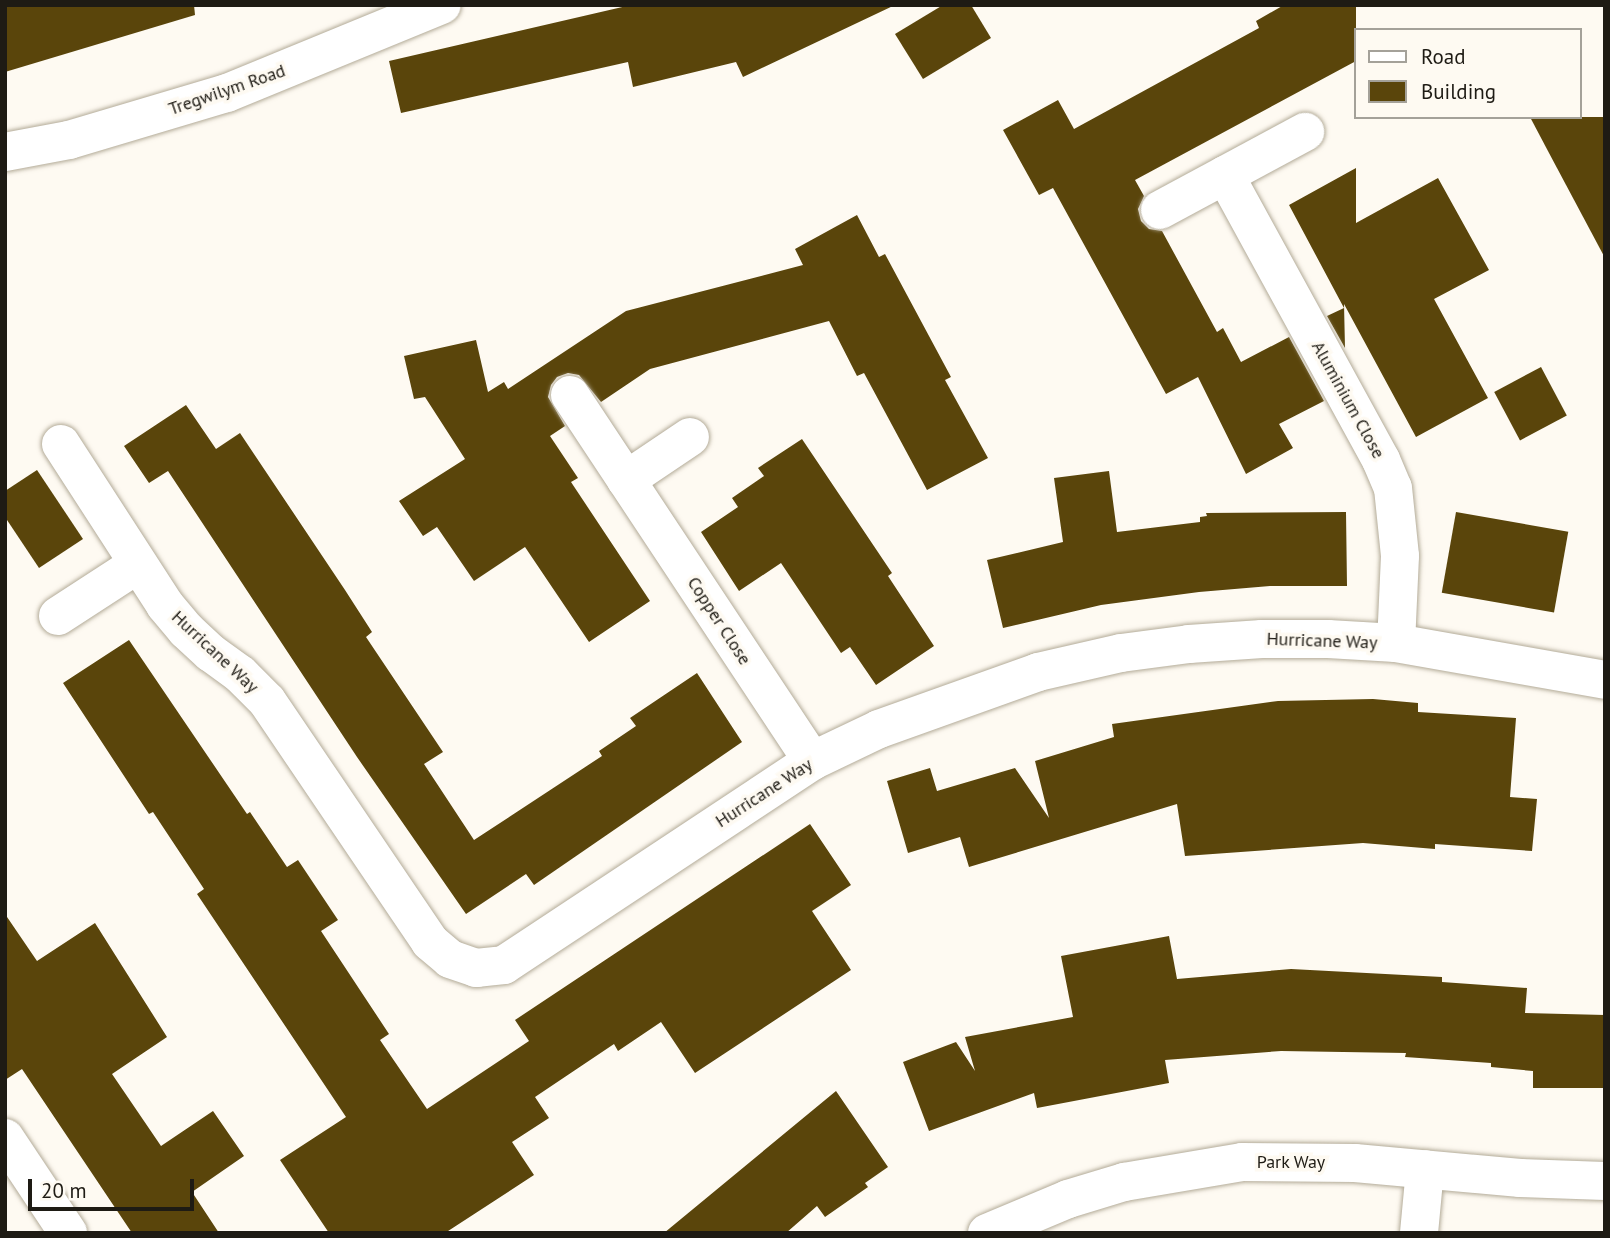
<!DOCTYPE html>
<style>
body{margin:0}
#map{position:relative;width:1610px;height:1238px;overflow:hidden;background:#fefaf2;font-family:"PT Sans",sans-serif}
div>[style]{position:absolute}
.building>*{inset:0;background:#5a450b;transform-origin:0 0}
.roads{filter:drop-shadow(0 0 2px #b3ab98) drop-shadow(0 0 2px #b3ab98)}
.minor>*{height:38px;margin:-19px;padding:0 19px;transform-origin:19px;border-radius:19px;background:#fff}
.tertiary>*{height:38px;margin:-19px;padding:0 19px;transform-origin:19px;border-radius:19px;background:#fff}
span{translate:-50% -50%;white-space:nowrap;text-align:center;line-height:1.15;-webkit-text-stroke:7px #fefaf2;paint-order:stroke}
.street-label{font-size:18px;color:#1e1b14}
.frame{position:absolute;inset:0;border:7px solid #1e1b14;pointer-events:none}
.legend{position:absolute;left:1354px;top:28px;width:228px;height:91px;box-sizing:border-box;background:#fefaf2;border:2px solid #a4a199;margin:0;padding:9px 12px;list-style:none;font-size:21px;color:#1e1b14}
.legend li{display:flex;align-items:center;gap:14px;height:35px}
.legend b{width:35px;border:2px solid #a4a199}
.scale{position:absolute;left:28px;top:1179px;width:166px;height:32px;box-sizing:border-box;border:4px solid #1e1b14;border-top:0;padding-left:9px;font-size:21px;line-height:24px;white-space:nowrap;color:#1e1b14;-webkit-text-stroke:5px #fefaf2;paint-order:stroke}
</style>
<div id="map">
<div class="building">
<div style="clip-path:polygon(5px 5px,194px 5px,195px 15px,5px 72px)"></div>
<div style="clip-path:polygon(631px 5px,895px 5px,743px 77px,736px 62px,633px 87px,628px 62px,401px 113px,389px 61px)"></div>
<div style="clip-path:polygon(943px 5px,971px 5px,991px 38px,923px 79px,895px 34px)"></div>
<div style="clip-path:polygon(1284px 5px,1356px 5px,1356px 61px,1135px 180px,1144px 196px,1138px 209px,1141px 221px,1149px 229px,1162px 231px,1217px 332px,1223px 328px,1241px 362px,1289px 337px,1324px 401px,1279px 424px,1293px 448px,1246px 474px,1198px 377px,1166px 394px,1053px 188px,1039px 195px,1003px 130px,1058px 100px,1074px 129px,1259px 28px,1256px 21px)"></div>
<div style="clip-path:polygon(1530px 117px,1605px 117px,1605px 258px,1549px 153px)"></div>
<div style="clip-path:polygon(1356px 168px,1356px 223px,1438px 178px,1489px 270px,1434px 299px,1488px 398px,1416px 437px,1344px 304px,1345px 348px,1327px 316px,1344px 308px,1289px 205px)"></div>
<div style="clip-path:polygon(857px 215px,879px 257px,885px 254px,951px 377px,945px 380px,988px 458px,927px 490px,864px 373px,857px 376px,829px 321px,650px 369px,601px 402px,579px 375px,568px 373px,557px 377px,551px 385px,548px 397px,565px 426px,550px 436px,578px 478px,571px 482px,650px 601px,589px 642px,525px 547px,474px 581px,437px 527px,423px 536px,399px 501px,465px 459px,425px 397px,414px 399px,404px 356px,476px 340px,488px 392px,504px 382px,508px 389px,626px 311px,803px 265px,795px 249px)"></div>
<div style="left:1541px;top:367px;width:55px;height:53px;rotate:62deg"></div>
<div style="clip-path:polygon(186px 405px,216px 449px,240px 433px,345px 590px,372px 632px,366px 637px,443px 752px,424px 764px,474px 840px,602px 756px,599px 751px,636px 726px,630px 718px,697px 673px,742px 742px,534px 885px,526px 874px,466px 914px,357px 757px,168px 471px,149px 483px,124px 446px)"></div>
<div style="clip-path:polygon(802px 439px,892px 573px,888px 576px,934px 646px,876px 685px,850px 647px,841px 653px,781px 563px,739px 591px,701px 532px,738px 507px,732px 498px,764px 476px,758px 468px)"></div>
<div style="clip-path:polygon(37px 470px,83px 539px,39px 568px,5px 517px,5px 491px)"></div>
<div style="clip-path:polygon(1109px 471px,1117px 532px,1200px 522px,1200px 517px,1207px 516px,1206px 513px,1346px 512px,1347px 586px,1270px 586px,1199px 592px,1101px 605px,1003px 628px,987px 560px,1063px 542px,1054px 478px)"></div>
<div style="left:1456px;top:512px;width:114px;height:82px;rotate:10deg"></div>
<div style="clip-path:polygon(129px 640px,247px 814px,250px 812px,287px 867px,298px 860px,338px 920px,321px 931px,389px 1034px,380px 1040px,427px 1109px,529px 1041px,515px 1020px,810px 824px,851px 885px,812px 911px,851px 970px,695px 1073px,661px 1022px,618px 1051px,614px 1044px,535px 1097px,549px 1118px,512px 1142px,534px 1175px,445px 1233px,329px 1233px,280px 1160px,346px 1117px,197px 894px,204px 889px,153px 812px,149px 814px,63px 683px)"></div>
<div style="clip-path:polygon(1373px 699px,1418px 703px,1418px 712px,1516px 718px,1510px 797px,1537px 799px,1532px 851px,1435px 844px,1435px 849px,1363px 843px,1185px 856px,1177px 804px,969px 867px,960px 837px,908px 853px,887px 781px,930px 768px,937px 791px,1015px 768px,1049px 818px,1035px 761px,1114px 737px,1112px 724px,1278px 701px)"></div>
<div style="clip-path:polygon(5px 914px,37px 961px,95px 923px,167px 1037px,112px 1074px,161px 1146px,213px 1111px,244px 1156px,192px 1192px,219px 1233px,132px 1233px,22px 1069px,5px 1080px)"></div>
<div style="clip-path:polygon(1169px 936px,1177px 979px,1291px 969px,1442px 977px,1442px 982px,1527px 988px,1525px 1013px,1605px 1015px,1605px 1088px,1533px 1088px,1533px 1071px,1491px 1067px,1491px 1063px,1405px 1057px,1406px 1053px,1281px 1051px,1165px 1060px,1169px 1083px,1037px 1108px,1034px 1093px,929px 1131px,903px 1062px,956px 1042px,975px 1071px,965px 1037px,1073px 1017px,1061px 956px)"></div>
<div style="clip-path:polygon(836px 1091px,888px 1167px,865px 1183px,868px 1187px,825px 1217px,817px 1206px,786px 1233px,664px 1233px)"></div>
</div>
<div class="roads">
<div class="minor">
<div style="left:1225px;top:175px;width:325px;rotate:61.3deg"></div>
<div style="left:1381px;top:460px;width:30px;rotate:67deg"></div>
<div style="left:1393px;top:488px;width:68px;rotate:84.1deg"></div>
<div style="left:1400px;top:556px;width:87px;rotate:92.6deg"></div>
<div style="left:1160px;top:210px;width:165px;rotate:-28.3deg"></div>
<div style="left:570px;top:395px;width:439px;rotate:56.5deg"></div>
<div style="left:61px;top:444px;width:192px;rotate:57.1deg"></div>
<div style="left:165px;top:605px;width:33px;rotate:50deg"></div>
<div style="left:186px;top:630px;width:34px;rotate:43deg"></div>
<div style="left:211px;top:653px;width:36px;rotate:36deg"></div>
<div style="left:240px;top:674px;width:38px;rotate:45deg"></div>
<div style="left:267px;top:701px;width:291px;rotate:55.9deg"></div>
<div style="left:430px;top:942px;width:26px;rotate:40deg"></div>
<div style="left:450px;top:959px;width:28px;rotate:19deg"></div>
<div style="left:476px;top:968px;width:28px;rotate:-6deg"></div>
<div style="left:504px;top:965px;width:369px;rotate:-33.5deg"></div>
<div style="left:812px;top:761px;width:74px;rotate:-25.5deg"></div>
<div style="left:879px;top:729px;width:169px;rotate:-19.7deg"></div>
<div style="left:1038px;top:672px;width:85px;rotate:-12.9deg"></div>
<div style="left:1121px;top:653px;width:69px;rotate:-7.5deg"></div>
<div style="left:1189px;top:644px;width:73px;rotate:-3.9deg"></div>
<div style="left:1262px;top:639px;width:66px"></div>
<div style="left:1328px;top:639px;width:68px;rotate:3.4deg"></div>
<div style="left:1396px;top:643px;width:212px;rotate:10deg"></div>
<div style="left:626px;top:480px;width:77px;rotate:-33.9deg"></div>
<div style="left:58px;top:616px;width:95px;rotate:-33deg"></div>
<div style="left:5px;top:1138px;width:114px;rotate:56.4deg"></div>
<div style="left:987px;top:1233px;width:88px;rotate:-22.8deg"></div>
<div style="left:1068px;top:1199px;width:59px;rotate:-16.9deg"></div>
<div style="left:1124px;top:1182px;width:120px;rotate:-9.6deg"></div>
<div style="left:1242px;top:1162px;width:113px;rotate:0.5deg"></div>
<div style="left:1355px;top:1163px;width:166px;rotate:5.2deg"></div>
<div style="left:1520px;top:1178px;width:85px;rotate:2deg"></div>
<div style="left:1419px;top:1233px;width:64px;rotate:-84.6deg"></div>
</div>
<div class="tertiary">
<div style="left:5px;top:152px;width:65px;rotate:-10.6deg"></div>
<div style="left:69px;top:140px;width:165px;rotate:-16.6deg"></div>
<div style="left:227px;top:93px;width:232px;rotate:-22.3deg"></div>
</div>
</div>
<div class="street-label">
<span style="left:227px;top:90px;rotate:-19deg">Tregwilym Road</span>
<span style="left:1348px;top:400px;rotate:61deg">Aluminium Close</span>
<span style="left:719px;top:621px;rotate:57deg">Copper Close</span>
<span style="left:1322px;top:641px;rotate:2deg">Hurricane Way</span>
<span style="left:215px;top:652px;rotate:43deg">Hurricane Way</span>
<span style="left:764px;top:793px;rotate:-33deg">Hurricane Way</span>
<span style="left:1291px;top:1162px">Park Way</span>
</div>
<div class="frame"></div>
<ul class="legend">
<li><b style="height:9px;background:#fff"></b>Road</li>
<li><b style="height:19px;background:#5a450b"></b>Building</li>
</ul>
<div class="scale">20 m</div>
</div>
